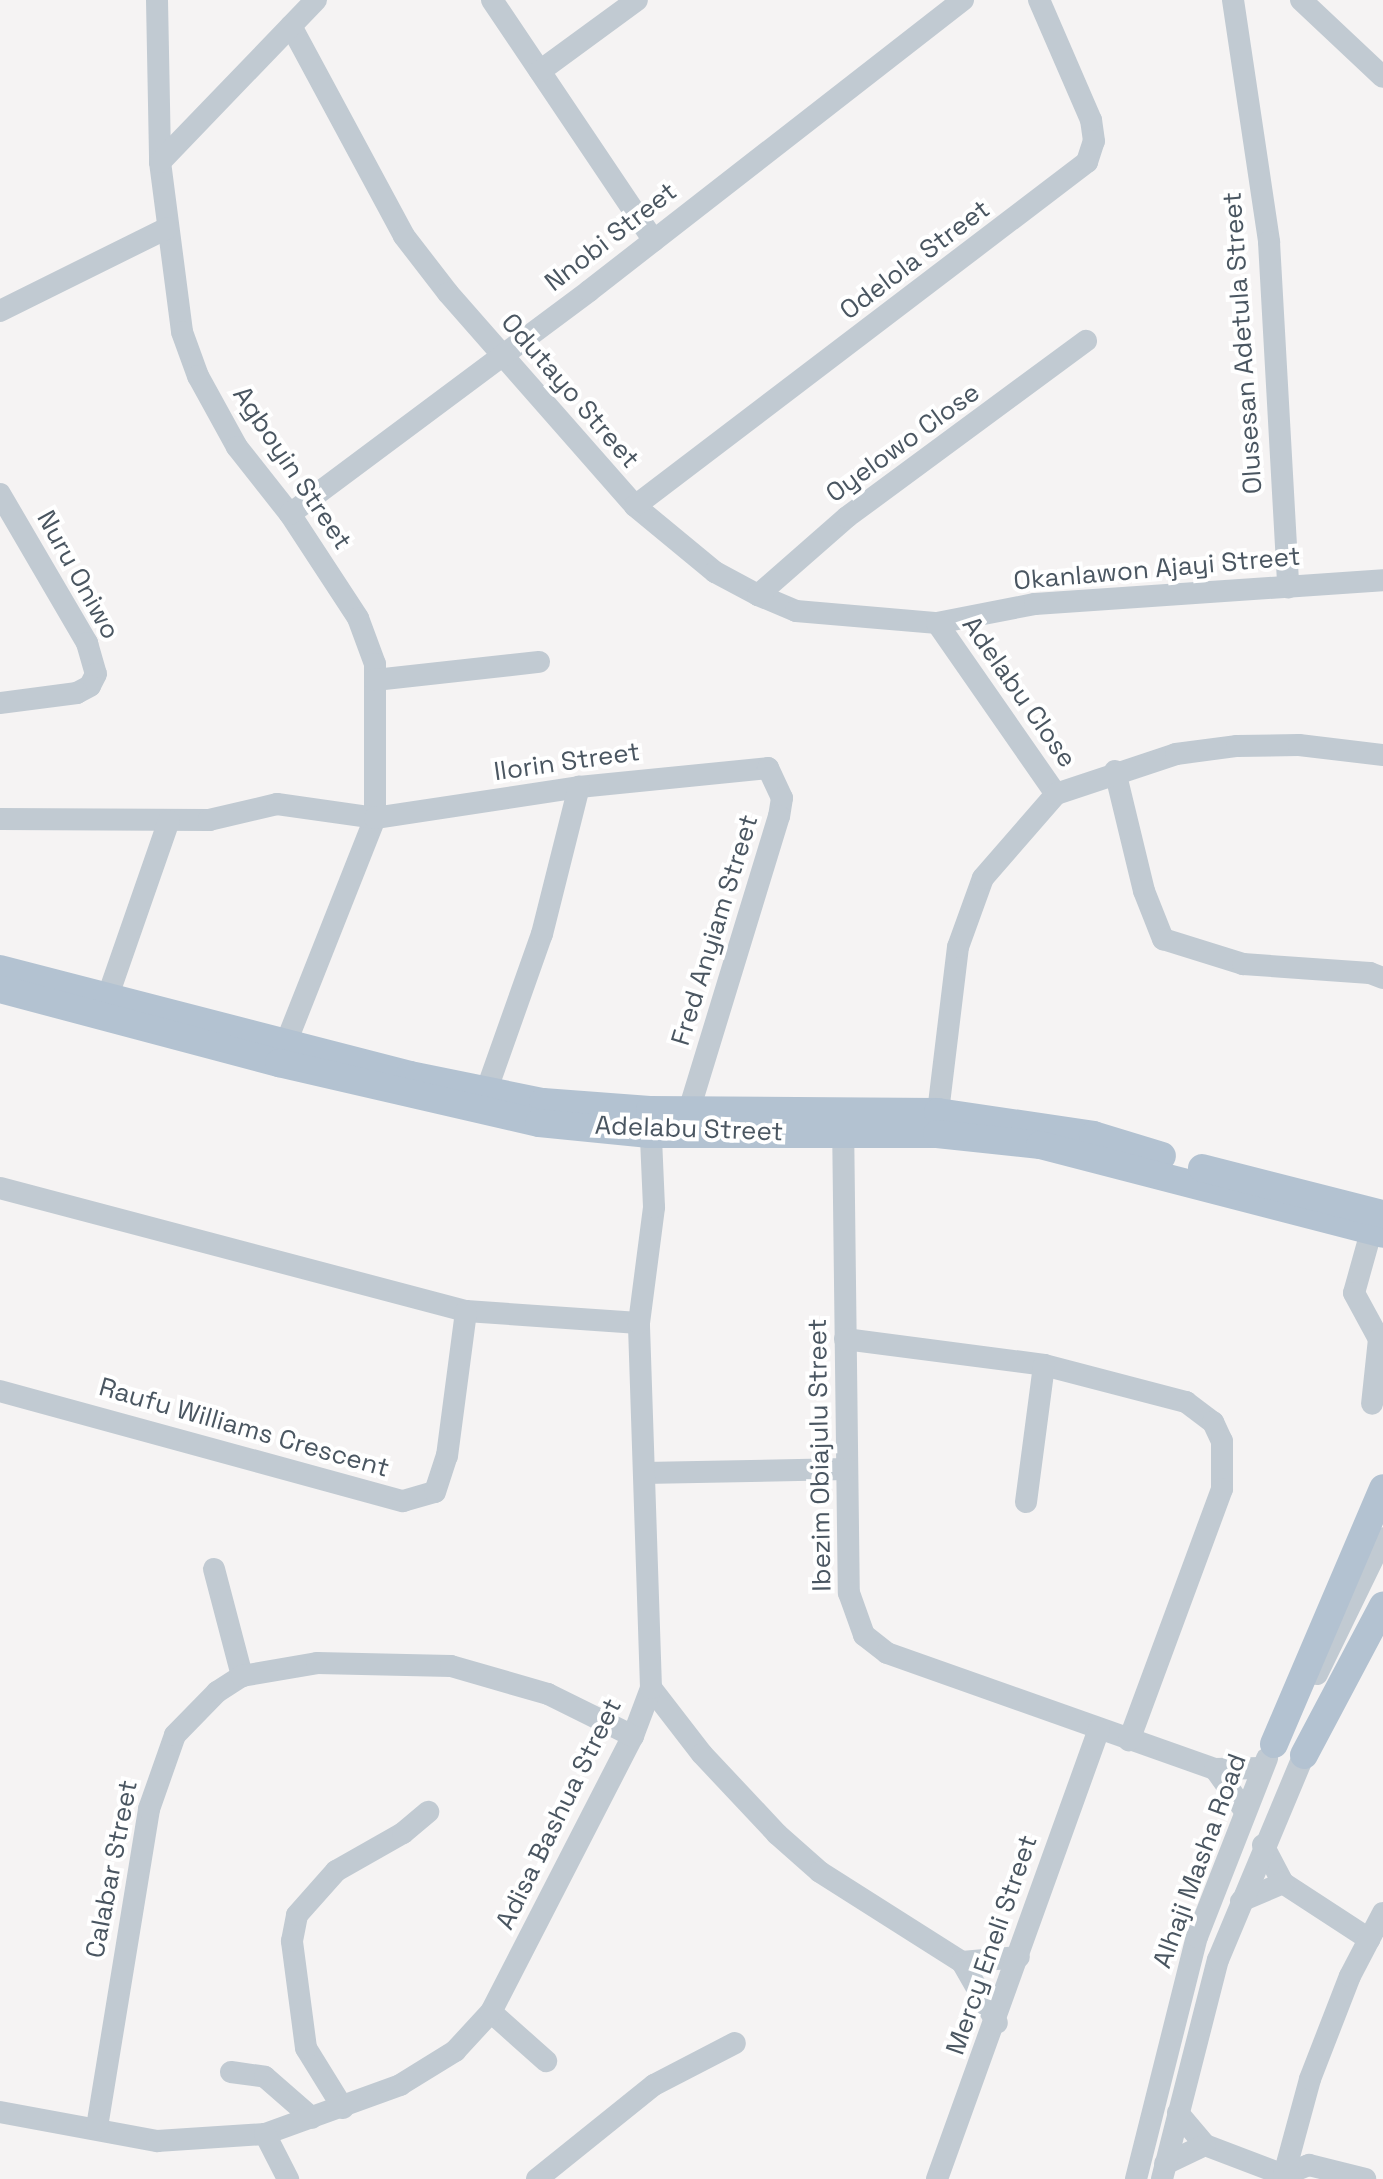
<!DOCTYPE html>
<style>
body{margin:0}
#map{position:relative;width:1383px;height:2179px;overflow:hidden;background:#f5f3f3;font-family:"Space Grotesk",sans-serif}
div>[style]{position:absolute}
.minor>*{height:22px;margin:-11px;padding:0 11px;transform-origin:11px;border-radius:11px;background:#c1cad2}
.major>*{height:28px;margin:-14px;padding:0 14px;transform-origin:14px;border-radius:14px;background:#b3c2d1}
span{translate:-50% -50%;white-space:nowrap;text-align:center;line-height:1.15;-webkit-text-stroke:8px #fff;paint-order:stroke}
.street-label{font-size:26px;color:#4a5661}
</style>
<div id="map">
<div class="minor">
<div style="left:157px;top:0;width:162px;rotate:88.9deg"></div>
<div style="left:160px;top:162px;width:171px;rotate:82.6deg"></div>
<div style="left:182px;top:332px;width:47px;rotate:70deg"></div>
<div style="left:198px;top:376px;width:81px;rotate:61.2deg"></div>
<div style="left:237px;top:447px;width:85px;rotate:51.7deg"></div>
<div style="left:290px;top:514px;width:124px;rotate:56.8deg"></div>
<div style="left:358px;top:618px;width:49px;rotate:69.7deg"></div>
<div style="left:375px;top:664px;width:154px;rotate:90deg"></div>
<div style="left:375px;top:818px;width:256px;rotate:111.6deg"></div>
<div style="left:492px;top:0;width:290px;rotate:56.1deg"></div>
<div style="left:1233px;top:0;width:245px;rotate:81.5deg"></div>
<div style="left:1269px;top:242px;width:346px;rotate:86.8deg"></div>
<div style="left:1301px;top:0;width:112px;rotate:43.2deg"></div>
<div style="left:291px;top:26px;width:238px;rotate:61.7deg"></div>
<div style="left:404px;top:236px;width:72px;rotate:52.3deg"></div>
<div style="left:448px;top:293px;width:283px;rotate:48.7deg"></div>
<div style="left:635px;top:506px;width:104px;rotate:39.5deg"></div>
<div style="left:715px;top:572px;width:49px;rotate:28.1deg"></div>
<div style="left:758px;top:595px;width:41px;rotate:22.8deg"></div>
<div style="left:796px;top:611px;width:142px;rotate:4.9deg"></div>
<div style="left:937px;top:623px;width:100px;rotate:-11deg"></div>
<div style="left:1035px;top:604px;width:349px;rotate:-3.9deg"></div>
<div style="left:540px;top:71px;width:120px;rotate:-36.2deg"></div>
<div style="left:160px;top:162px;width:225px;rotate:-46.1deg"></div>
<div style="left:0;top:311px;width:186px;rotate:-26.4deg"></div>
<div style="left:0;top:494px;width:173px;rotate:59.7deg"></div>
<div style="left:87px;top:643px;width:32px;rotate:74deg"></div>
<div style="left:96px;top:674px;width:13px;rotate:117deg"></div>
<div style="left:90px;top:686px;width:15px;rotate:152deg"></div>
<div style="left:77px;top:693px;width:78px;rotate:172.6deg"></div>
<div style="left:635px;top:506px;width:568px;rotate:-37.27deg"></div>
<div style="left:1087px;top:162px;width:22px;rotate:-72deg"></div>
<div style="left:1094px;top:141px;width:21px;rotate:-98deg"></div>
<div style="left:1091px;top:120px;width:131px;rotate:-113.4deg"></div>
<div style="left:290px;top:514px;width:373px;rotate:-36.7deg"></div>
<div style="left:589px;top:291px;width:474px;rotate:-37.9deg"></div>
<div style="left:758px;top:595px;width:118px;rotate:-41.2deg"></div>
<div style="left:847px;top:517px;width:297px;rotate:-36.4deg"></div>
<div style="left:937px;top:623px;width:208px;rotate:55.2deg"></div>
<div style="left:375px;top:680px;width:165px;rotate:-6.3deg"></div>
<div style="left:1115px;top:771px;width:123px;rotate:76.4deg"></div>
<div style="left:1144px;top:891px;width:52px;rotate:68.4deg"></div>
<div style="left:1163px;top:939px;width:84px;rotate:17.4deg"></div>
<div style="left:1243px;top:964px;width:127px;rotate:4.1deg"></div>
<div style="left:1370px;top:973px;width:14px;rotate:21deg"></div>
<div style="left:0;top:819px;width:209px;rotate:0.3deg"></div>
<div style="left:209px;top:820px;width:70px;rotate:-13.2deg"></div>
<div style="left:277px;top:804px;width:99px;rotate:8.1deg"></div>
<div style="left:375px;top:818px;width:206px;rotate:-8.6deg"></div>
<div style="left:579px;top:787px;width:190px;rotate:-5.7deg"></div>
<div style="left:768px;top:768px;width:33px;rotate:65deg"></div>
<div style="left:782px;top:798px;width:18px;rotate:99deg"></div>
<div style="left:779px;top:816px;width:308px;rotate:107deg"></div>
<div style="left:103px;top:1010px;width:200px;rotate:-70.8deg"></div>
<div style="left:481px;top:1106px;width:182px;rotate:-70.5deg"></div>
<div style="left:542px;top:934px;width:152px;rotate:-75.9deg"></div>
<div style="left:938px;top:1112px;width:166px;rotate:-83.1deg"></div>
<div style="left:958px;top:947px;width:73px;rotate:-70.1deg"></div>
<div style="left:983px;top:878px;width:111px;rotate:-49deg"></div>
<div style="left:1056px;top:794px;width:126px;rotate:-18.4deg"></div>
<div style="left:1176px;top:754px;width:62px;rotate:-7.5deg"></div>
<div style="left:1237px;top:746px;width:62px;rotate:-0.9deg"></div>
<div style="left:1299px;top:745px;width:85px;rotate:6.8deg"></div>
<div style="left:843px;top:1119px;width:474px;rotate:89.3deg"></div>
<div style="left:849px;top:1593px;width:45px;rotate:70.3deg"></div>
<div style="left:864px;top:1635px;width:29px;rotate:38deg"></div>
<div style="left:887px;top:1653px;width:348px;rotate:19.5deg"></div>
<div style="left:1215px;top:1769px;width:46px;rotate:-1.2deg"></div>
<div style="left:0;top:1188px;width:482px;rotate:14.8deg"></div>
<div style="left:466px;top:1311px;width:173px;rotate:4deg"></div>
<div style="left:1371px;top:1232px;width:63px;rotate:105.6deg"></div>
<div style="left:1354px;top:1293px;width:52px;rotate:61.5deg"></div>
<div style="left:1379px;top:1339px;width:65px;rotate:96.1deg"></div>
<div style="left:845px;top:1339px;width:201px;rotate:7.4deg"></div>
<div style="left:1044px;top:1365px;width:147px;rotate:14.6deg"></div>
<div style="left:1186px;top:1402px;width:34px;rotate:37deg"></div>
<div style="left:1213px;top:1422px;width:21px;rotate:65deg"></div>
<div style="left:1222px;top:1441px;width:48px;rotate:90deg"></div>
<div style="left:1222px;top:1489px;width:268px;rotate:110.3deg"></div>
<div style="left:0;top:1391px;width:418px;rotate:15.3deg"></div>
<div style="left:403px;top:1501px;width:33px;rotate:-16deg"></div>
<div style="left:435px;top:1492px;width:38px;rotate:-72deg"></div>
<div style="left:447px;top:1456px;width:146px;rotate:-82.5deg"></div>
<div style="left:644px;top:1473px;width:203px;rotate:-1.1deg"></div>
<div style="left:1026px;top:1502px;width:138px;rotate:-82.5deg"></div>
<div style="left:214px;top:1569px;width:111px;rotate:75.3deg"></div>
<div style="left:1317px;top:1674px;width:151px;rotate:-64.1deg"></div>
<div style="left:651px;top:1688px;width:83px;rotate:52.3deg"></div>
<div style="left:702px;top:1754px;width:110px;rotate:46.8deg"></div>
<div style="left:777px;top:1834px;width:57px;rotate:41.5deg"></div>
<div style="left:820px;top:1872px;width:168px;rotate:32.4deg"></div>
<div style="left:962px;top:1962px;width:70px;rotate:60.2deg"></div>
<div style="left:1215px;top:1769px;width:52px;rotate:54.5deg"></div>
<div style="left:1263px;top:1845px;width:43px;rotate:62.2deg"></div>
<div style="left:1283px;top:1883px;width:103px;rotate:33.1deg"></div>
<div style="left:1241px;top:1901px;width:46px;rotate:-23.2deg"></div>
<div style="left:962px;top:1962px;width:57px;rotate:-5deg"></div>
<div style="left:491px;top:2012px;width:74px;rotate:41.7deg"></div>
<div style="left:231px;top:2072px;width:34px;rotate:8deg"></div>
<div style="left:265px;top:2077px;width:62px;rotate:41.1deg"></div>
<div style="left:343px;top:2108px;width:70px;rotate:-121.7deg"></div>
<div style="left:306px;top:2048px;width:108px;rotate:-97.5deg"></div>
<div style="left:292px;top:1941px;width:26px;rotate:-79deg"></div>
<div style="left:297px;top:1915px;width:59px;rotate:-48.4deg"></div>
<div style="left:336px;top:1871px;width:77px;rotate:-29.6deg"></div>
<div style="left:403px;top:1833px;width:33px;rotate:-40deg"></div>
<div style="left:0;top:2112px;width:160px;rotate:10.5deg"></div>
<div style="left:157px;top:2141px;width:108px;rotate:-3.7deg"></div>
<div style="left:265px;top:2134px;width:144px;rotate:-19.9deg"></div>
<div style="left:400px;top:2085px;width:65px;rotate:-31.7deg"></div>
<div style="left:455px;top:2051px;width:53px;rotate:-47.3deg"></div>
<div style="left:491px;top:2012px;width:310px;rotate:-62.8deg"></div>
<div style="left:633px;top:1736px;width:51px;rotate:-69.4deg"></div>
<div style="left:651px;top:1688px;width:365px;rotate:-91.9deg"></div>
<div style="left:639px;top:1323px;width:117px;rotate:-82.6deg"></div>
<div style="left:654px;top:1207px;width:90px;rotate:-92.5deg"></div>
<div style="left:1178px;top:2113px;width:42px;rotate:49.8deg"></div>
<div style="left:1205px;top:2145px;width:85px;rotate:20.8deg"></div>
<div style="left:1284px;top:2175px;width:27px;rotate:-22deg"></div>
<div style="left:1309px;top:2165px;width:58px;rotate:14deg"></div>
<div style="left:97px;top:2127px;width:322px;rotate:-80.7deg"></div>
<div style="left:149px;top:1809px;width:78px;rotate:-70.6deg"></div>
<div style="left:175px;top:1735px;width:60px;rotate:-45.7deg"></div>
<div style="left:217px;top:1692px;width:30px;rotate:-33deg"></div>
<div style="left:242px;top:1676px;width:76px;rotate:-9.8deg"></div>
<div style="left:317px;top:1663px;width:134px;rotate:1.3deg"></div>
<div style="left:451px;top:1666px;width:101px;rotate:16.1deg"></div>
<div style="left:548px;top:1694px;width:95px;rotate:26.3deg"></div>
<div style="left:265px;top:2134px;width:51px;rotate:62.9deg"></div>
<div style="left:1165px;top:2164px;width:44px;rotate:-25.4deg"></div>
<div style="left:1284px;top:2175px;width:99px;rotate:-74.8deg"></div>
<div style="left:1310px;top:2079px;width:110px;rotate:-68.8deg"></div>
<div style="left:1350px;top:1976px;width:71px;rotate:-62.4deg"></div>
<div style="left:537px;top:2179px;width:150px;rotate:-38.8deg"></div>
<div style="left:654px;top:2085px;width:91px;rotate:-27.4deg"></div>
<div style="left:937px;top:2179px;width:478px;rotate:-70.2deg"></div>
<div style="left:1136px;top:2179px;width:250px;rotate:-75.9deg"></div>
<div style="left:1197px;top:1937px;width:192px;rotate:-68.6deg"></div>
<div style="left:1162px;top:2179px;width:226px;rotate:-75.7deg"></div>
<div style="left:1218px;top:1960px;width:236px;rotate:-67.3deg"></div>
</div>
<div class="major">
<div style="left:0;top:969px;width:423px;rotate:14.5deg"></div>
<div style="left:410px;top:1075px;width:136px;rotate:11.5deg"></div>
<div style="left:543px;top:1102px;width:107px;rotate:4.3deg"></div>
<div style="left:650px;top:1110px;width:288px;rotate:0.4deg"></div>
<div style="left:938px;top:1112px;width:157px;rotate:8.4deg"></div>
<div style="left:1093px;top:1135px;width:72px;rotate:16.9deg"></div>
<div style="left:0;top:989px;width:289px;rotate:14.9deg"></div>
<div style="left:279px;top:1063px;width:267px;rotate:13deg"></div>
<div style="left:539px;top:1123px;width:111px;rotate:5.7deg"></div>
<div style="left:649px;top:1134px;width:288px"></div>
<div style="left:937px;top:1134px;width:104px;rotate:6.1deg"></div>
<div style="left:1040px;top:1145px;width:354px;rotate:14.5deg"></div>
<div style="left:1202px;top:1168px;width:187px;rotate:14.3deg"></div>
<div style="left:1274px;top:1744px;width:278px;rotate:-66.9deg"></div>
<div style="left:1304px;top:1755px;width:169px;rotate:-62.1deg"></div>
</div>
<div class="street-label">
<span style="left:611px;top:237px;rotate:-38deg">Nnobi Street</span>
<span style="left:915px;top:260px;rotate:-37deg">Odelola Street</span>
<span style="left:1243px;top:343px;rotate:-94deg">Olusesan Adetula Street</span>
<span style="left:570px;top:391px;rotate:49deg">Odutayo Street</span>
<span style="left:903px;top:443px;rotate:-36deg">Oyelowo Close</span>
<span style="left:292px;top:468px;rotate:56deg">Agboyin Street</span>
<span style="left:1157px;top:569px;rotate:-5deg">Okanlawon Ajayi Street</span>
<span style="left:78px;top:575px;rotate:61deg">Nuru Oniwo</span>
<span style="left:1019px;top:692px;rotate:55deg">Adelabu Close</span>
<span style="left:567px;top:762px;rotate:-8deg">Ilorin Street</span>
<span style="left:715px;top:930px;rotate:-73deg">Fred Anyiam Street</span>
<span style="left:689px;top:1129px;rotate:2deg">Adelabu Street</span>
<span style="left:244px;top:1428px;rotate:16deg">Raufu Williams Crescent</span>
<span style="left:820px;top:1455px;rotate:-91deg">Ibezim Obiajulu Street</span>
<span style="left:559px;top:1814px;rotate:-64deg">Adisa Bashua Street</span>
<span style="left:1200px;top:1861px;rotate:-70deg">Alhaji Masha Road</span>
<span style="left:112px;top:1869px;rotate:-79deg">Calabar Street</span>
<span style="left:992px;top:1945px;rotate:-71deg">Mercy Eneli Street</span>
</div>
</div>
